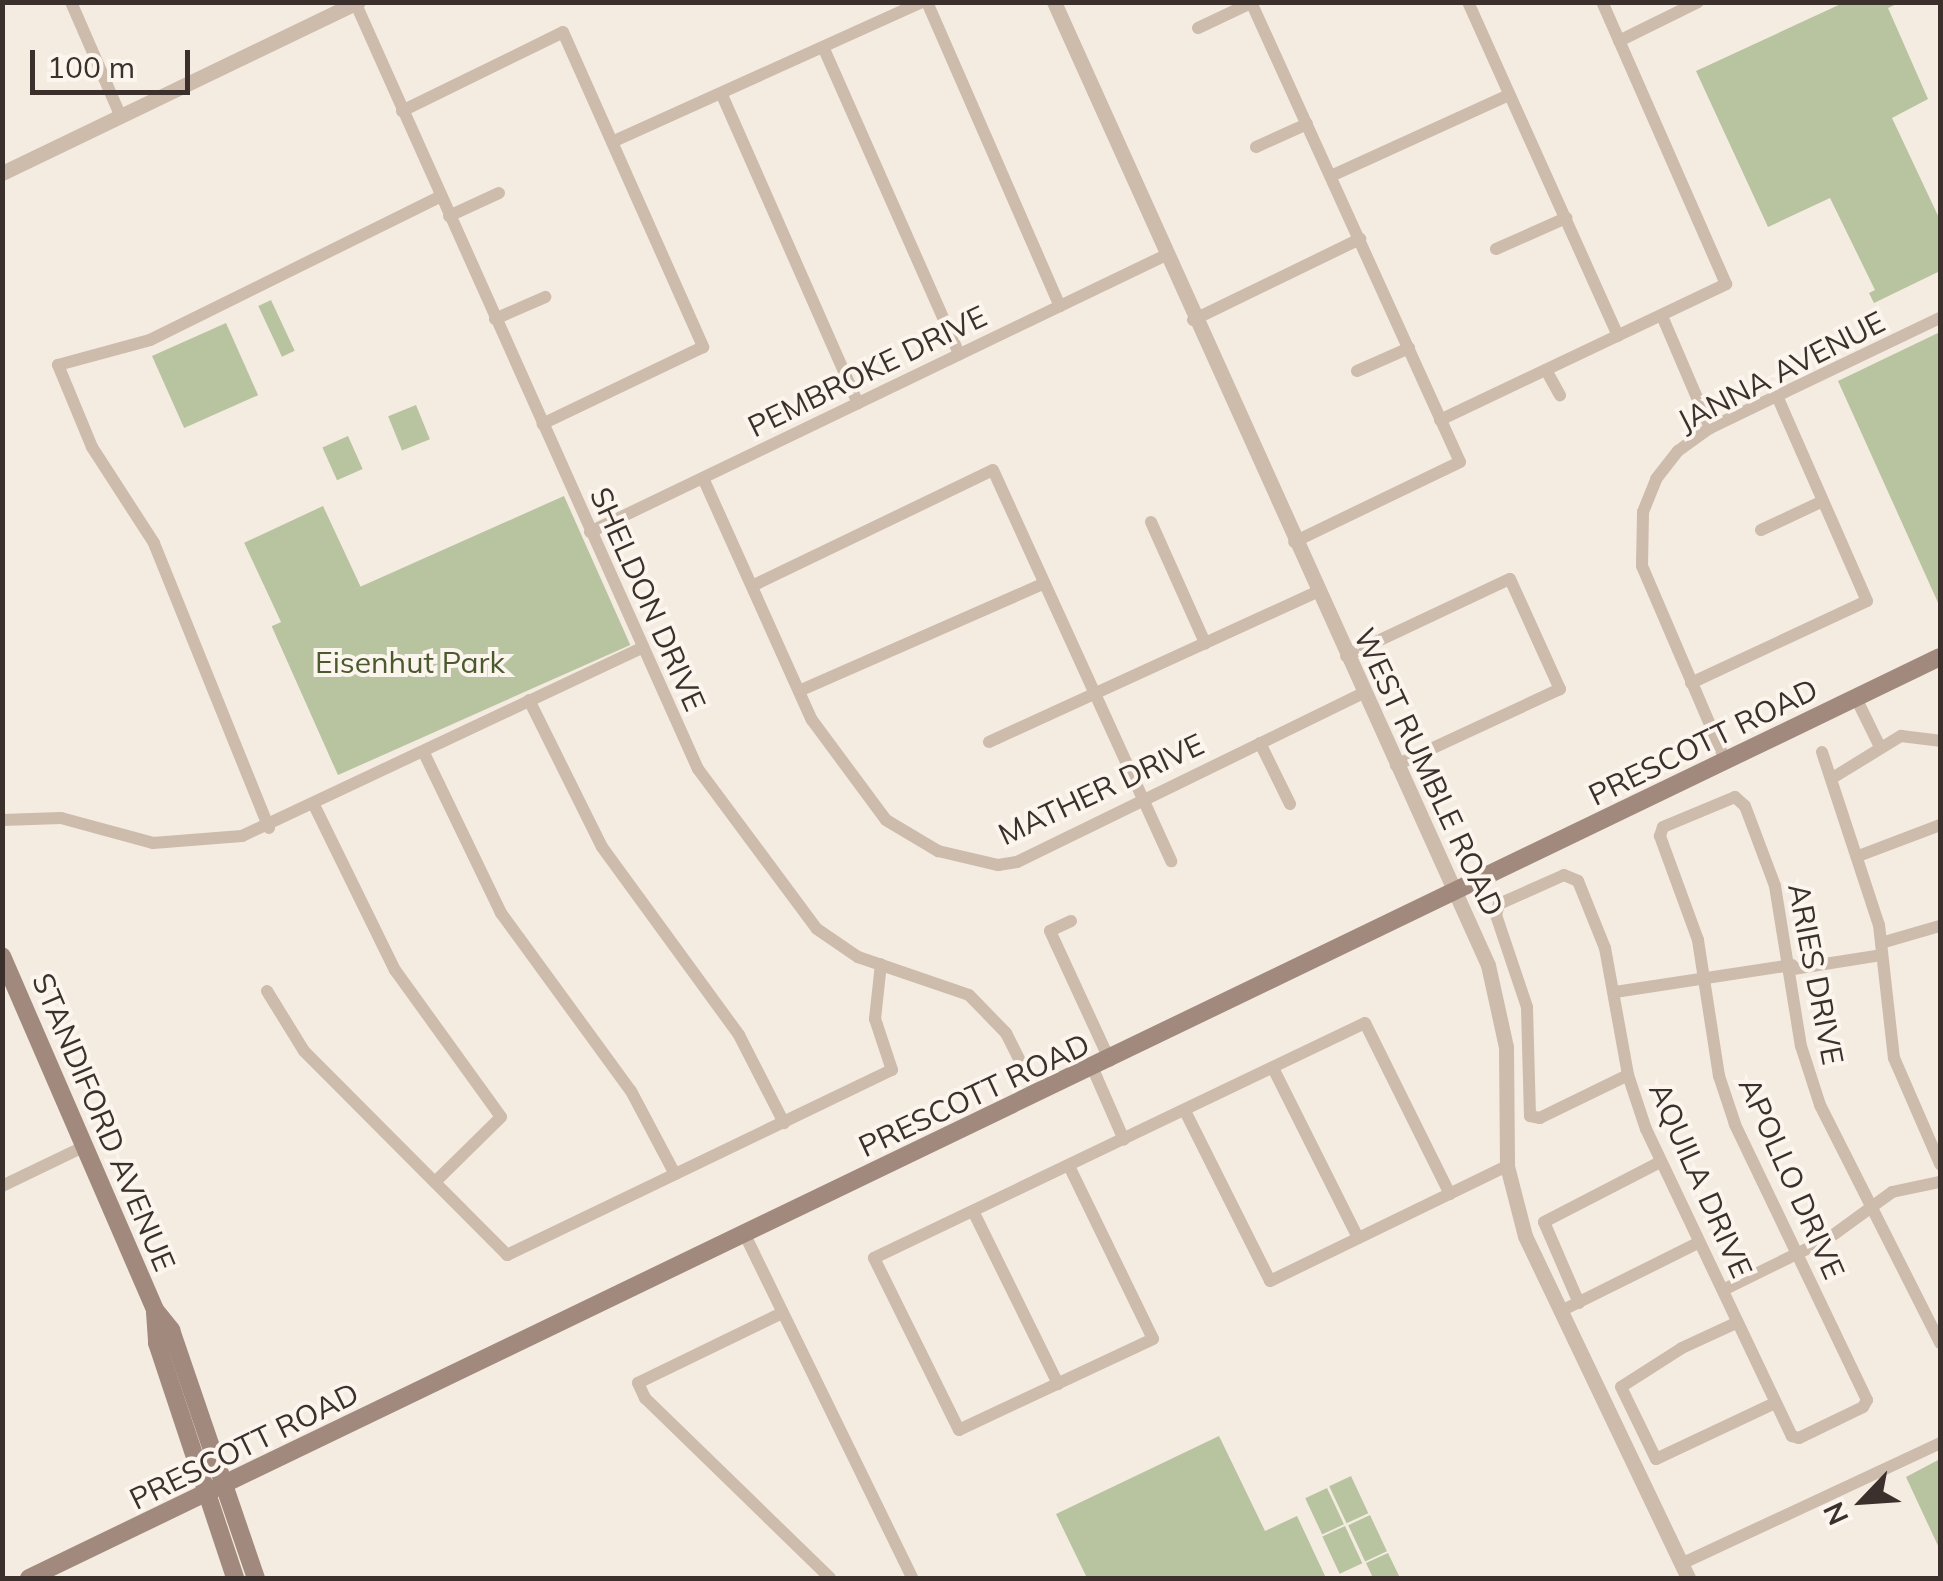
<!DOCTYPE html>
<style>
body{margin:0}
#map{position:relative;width:1943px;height:1581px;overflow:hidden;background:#f4ebe1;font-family:Mulish,sans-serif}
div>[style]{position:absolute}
.green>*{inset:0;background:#b8c4a0;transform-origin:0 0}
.minor>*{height:12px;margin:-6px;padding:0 6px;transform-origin:6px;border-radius:6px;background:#cdbbac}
.tertiary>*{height:15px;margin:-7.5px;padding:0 7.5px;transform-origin:7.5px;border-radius:7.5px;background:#cdbbac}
.secondary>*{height:18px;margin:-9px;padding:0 9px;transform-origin:9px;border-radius:9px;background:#a18a7d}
span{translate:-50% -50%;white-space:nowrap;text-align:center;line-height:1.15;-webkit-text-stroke:8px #fbf5ee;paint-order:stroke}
.street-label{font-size:30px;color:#3b302b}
.park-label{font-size:30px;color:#4a5a2e}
.frame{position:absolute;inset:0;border:5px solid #3b302b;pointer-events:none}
.north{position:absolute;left:1813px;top:1451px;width:100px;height:100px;-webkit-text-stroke:8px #fbf5ee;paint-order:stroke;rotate:245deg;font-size:28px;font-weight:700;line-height:40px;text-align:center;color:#3b302b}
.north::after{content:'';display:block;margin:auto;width:35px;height:45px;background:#3b302b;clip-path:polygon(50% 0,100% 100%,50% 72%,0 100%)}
.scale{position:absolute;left:30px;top:50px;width:160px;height:45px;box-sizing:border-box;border:5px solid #3b302b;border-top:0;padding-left:12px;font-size:30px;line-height:35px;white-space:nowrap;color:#3b302b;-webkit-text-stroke:8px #fbf5ee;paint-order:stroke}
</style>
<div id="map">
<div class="green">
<div style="clip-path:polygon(1843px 3px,1899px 3px,1888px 8px,1928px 99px,1892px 118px,1940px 220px,1940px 271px,1874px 303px,1869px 293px,1875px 290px,1830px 198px,1768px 227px,1696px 71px)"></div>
<div style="left:271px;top:300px;width:56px;height:14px;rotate:65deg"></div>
<div style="left:226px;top:323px;width:79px;height:81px;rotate:66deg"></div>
<div style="clip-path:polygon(1940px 332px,1940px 607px,1838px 381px)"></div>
<div style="left:416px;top:405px;width:37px;height:30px;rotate:68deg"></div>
<div style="left:348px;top:436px;width:36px;height:28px;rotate:66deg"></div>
<div style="left:564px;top:496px;width:163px;height:320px;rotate:66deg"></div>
<div style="left:323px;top:506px;width:89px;height:87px;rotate:65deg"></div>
<div style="clip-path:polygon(1219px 1436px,1265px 1531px,1297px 1516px,1326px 1578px,1087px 1578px,1056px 1514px)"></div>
<div style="clip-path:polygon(1940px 1459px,1940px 1550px,1906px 1477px)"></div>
<div style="left:1351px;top:1476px;width:41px;height:24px;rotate:65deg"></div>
<div style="left:1327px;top:1488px;width:40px;height:24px;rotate:65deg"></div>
<div style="left:1370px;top:1515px;width:40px;height:24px;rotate:65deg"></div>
<div style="left:1345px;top:1526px;width:41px;height:25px;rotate:65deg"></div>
<div style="clip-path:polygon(1388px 1553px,1400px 1578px,1373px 1578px,1366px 1563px)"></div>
</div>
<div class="minor">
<div style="left:71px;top:2px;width:125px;rotate:66.5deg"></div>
<div style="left:355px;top:2px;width:840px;rotate:65.91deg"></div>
<div style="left:698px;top:769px;width:199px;rotate:53.4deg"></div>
<div style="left:817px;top:929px;width:50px;rotate:34.3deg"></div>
<div style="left:858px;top:957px;width:117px;rotate:18.9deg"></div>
<div style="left:969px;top:995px;width:53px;rotate:45.8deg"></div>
<div style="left:1006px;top:1033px;width:69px;rotate:63.4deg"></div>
<div style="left:927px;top:2px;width:332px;rotate:66.4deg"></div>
<div style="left:1251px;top:2px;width:505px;rotate:65.57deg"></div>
<div style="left:1460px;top:462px;width:184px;rotate:154.3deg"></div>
<div style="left:1468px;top:2px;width:366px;rotate:65.8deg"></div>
<div style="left:1198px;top:28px;width:59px;rotate:-25.3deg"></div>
<div style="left:1619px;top:41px;width:88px;rotate:-26.3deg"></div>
<div style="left:824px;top:49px;width:334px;rotate:66.1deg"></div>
<div style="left:722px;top:95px;width:337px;rotate:66.2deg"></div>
<div style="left:402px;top:111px;width:179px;rotate:-26.1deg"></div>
<div style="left:563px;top:32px;width:345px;rotate:66deg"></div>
<div style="left:703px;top:347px;width:178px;rotate:154.4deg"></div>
<div style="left:612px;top:142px;width:340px;rotate:-24.3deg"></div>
<div style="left:1256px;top:147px;width:56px;rotate:-24.3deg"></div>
<div style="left:1331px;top:176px;width:196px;rotate:-24.5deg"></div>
<div style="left:449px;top:216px;width:55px;rotate:-24.7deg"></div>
<div style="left:1496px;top:249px;width:77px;rotate:-23.9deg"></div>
<div style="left:1662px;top:316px;width:122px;rotate:66.8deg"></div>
<div style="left:495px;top:319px;width:55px;rotate:-23.7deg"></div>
<div style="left:1193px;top:320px;width:186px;rotate:-25.9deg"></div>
<div style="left:1546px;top:370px;width:29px;rotate:61deg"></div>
<div style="left:1357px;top:371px;width:57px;rotate:-23.9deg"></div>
<div style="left:1440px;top:420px;width:317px;rotate:-25.4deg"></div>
<div style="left:1726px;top:284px;width:308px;rotate:-113.7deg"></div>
<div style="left:703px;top:478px;width:265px;rotate:65.8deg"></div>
<div style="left:812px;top:720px;width:124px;rotate:53.5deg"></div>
<div style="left:886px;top:820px;width:61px;rotate:30.8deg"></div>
<div style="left:938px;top:851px;width:62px;rotate:13.1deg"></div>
<div style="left:998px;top:865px;width:19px;rotate:-9deg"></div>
<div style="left:1017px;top:862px;width:385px;rotate:-26deg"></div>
<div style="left:1151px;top:522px;width:133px;rotate:65.9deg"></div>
<div style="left:1761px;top:530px;width:68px;rotate:-25.1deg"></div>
<div style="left:590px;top:532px;width:639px;rotate:-25.68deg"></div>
<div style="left:752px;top:586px;width:267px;rotate:-25.7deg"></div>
<div style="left:993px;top:470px;width:430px;rotate:65.5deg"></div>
<div style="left:1346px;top:656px;width:181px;rotate:-25.2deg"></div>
<div style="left:1510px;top:579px;width:121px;rotate:65.6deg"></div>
<div style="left:1560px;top:689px;width:181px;rotate:155.1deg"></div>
<div style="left:1691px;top:683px;width:194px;rotate:-25deg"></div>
<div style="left:1867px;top:601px;width:224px;rotate:-113.7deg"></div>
<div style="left:799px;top:691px;width:266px;rotate:-23.7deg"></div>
<div style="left:1856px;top:698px;width:52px;rotate:63.9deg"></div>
<div style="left:529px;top:700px;width:164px;rotate:63.6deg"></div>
<div style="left:602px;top:847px;width:233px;rotate:53.9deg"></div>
<div style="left:739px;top:1035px;width:99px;rotate:62.9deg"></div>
<div style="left:989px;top:742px;width:361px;rotate:-24.6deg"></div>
<div style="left:1260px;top:743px;width:68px;rotate:63.8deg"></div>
<div style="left:1822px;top:752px;width:182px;rotate:71.8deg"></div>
<div style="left:1879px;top:925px;width:134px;rotate:83.6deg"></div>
<div style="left:1894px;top:1058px;width:116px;rotate:66.5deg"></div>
<div style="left:424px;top:753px;width:178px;rotate:64.3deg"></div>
<div style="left:501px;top:913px;width:220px;rotate:53.9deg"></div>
<div style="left:631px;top:1091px;width:94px;rotate:62.1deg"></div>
<div style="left:1726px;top:762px;width:213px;rotate:-113.2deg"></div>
<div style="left:1642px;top:566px;width:54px;rotate:-88.9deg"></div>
<div style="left:1643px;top:512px;width:35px;rotate:-68deg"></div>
<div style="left:1656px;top:479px;width:36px;rotate:-52deg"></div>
<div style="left:1678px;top:451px;width:39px;rotate:-36deg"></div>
<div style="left:1710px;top:428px;width:255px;rotate:-25.6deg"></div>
<div style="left:1834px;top:777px;width:79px;rotate:-31.5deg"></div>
<div style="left:1901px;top:736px;width:39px;rotate:7deg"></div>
<div style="left:315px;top:807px;width:182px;rotate:63.9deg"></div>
<div style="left:395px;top:970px;width:181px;rotate:54.2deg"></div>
<div style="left:501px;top:1117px;width:93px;rotate:135.4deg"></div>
<div style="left:2px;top:820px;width:59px;rotate:-1.9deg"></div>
<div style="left:61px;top:818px;width:95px;rotate:15.2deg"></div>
<div style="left:153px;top:843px;width:89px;rotate:-4.5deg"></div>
<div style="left:242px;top:836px;width:442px;rotate:-25.2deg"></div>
<div style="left:269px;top:828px;width:307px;rotate:-112deg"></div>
<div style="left:154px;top:543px;width:114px;rotate:-122.9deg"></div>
<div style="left:92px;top:447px;width:89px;rotate:-112.5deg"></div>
<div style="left:58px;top:365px;width:95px;rotate:-15.2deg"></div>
<div style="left:150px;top:340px;width:325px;rotate:-26.3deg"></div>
<div style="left:1861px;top:855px;width:85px;rotate:-20.8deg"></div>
<div style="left:1071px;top:921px;width:23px;rotate:155deg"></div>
<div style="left:1050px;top:931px;width:143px;rotate:65.2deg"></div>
<div style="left:1881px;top:943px;width:61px;rotate:-16.1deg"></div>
<div style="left:1793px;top:969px;width:89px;rotate:-9deg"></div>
<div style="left:267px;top:991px;width:70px;rotate:58.3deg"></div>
<div style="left:304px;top:1051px;width:288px;rotate:45.1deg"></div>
<div style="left:507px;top:1255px;width:427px;rotate:-25.7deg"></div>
<div style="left:892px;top:1070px;width:54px;rotate:-108.4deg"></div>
<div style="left:875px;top:1019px;width:55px;rotate:-83.8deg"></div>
<div style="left:1615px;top:992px;width:179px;rotate:-8.7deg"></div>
<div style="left:1273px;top:1068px;width:190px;rotate:63.4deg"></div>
<div style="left:1093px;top:1069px;width:77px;rotate:66.4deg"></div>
<div style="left:1628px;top:1075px;width:98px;rotate:154deg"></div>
<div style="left:1540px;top:1118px;width:10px;rotate:-169deg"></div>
<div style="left:1530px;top:1116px;width:109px;rotate:-91.6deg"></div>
<div style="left:1527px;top:1007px;width:97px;rotate:-108.6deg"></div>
<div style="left:1496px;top:915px;width:11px;rotate:-75deg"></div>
<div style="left:1499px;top:904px;width:71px;rotate:-24deg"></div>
<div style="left:1564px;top:875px;width:15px;rotate:23deg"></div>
<div style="left:1578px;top:881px;width:72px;rotate:68.1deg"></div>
<div style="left:1605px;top:948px;width:129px;rotate:79.7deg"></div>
<div style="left:1628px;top:1075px;width:57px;rotate:71.6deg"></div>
<div style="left:1646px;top:1129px;width:340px;rotate:64.6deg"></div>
<div style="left:1792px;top:1436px;width:7px;rotate:16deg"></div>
<div style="left:1799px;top:1438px;width:71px;rotate:-25.8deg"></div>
<div style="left:1863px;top:1407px;width:8px;rotate:-60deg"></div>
<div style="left:1867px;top:1400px;width:306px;rotate:-115.6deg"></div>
<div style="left:1735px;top:1124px;width:51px;rotate:-108.4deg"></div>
<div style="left:1719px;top:1076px;width:138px;rotate:-98.8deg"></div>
<div style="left:1698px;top:940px;width:111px;rotate:-110.1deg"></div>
<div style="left:1660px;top:836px;width:9px;rotate:-72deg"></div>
<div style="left:1663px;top:827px;width:78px;rotate:-22.6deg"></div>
<div style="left:1735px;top:797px;width:13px;rotate:42deg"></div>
<div style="left:1745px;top:806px;width:85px;rotate:69.4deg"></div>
<div style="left:1775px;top:886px;width:162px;rotate:80.8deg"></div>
<div style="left:1801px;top:1046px;width:62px;rotate:72.1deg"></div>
<div style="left:1820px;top:1105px;width:267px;rotate:63.2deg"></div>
<div style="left:1185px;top:1111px;width:190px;rotate:63.4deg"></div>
<div style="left:1270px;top:1281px;width:263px;rotate:-25.9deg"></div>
<div style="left:1069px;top:1166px;width:192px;rotate:64.1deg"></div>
<div style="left:1153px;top:1339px;width:214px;rotate:154.9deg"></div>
<div style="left:959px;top:1430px;width:192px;rotate:-116.3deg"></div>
<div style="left:874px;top:1258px;width:544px;rotate:-25.58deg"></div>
<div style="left:1365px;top:1023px;width:191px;rotate:63.6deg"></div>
<div style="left:2px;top:1186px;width:92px;rotate:-25.7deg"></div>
<div style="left:973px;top:1211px;width:193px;rotate:63.8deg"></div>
<div style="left:745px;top:1235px;width:381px;rotate:64deg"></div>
<div style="left:1723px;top:1290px;width:118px;rotate:-26.1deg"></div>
<div style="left:1829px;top:1238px;width:78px;rotate:-36.1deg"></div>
<div style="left:1892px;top:1192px;width:49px;rotate:-11.8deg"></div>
<div style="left:1579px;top:1303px;width:88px;rotate:-113.4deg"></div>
<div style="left:1544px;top:1222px;width:131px;rotate:-27.3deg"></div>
<div style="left:1561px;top:1311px;width:153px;rotate:-26.4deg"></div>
<div style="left:782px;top:1313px;width:160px;rotate:154.1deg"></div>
<div style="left:638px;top:1383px;width:17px;rotate:65deg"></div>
<div style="left:645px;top:1398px;width:258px;rotate:44.2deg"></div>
<div style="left:1736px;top:1323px;width:60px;rotate:155.2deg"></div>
<div style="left:1682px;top:1348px;width:72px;rotate:147.4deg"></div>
<div style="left:1621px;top:1387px;width:80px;rotate:64.1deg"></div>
<div style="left:1656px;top:1459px;width:132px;rotate:-25.2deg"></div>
<div style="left:1681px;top:1564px;width:286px;rotate:-25deg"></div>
</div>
<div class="tertiary">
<div style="left:1054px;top:2px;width:1056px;rotate:65.74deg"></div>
<div style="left:1488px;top:965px;width:84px;rotate:77.6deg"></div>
<div style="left:1506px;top:1047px;width:119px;rotate:89.5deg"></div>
<div style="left:1507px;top:1166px;width:72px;rotate:75.6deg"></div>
<div style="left:1525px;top:1236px;width:379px;rotate:64.5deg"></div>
<div style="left:2px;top:173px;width:395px;rotate:-25.7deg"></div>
</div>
<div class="secondary">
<div style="left:2px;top:956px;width:386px;rotate:66.6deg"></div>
<div style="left:155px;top:1310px;width:26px;rotate:51deg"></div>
<div style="left:171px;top:1330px;width:262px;rotate:71.1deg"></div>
<div style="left:155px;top:1312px;width:31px;rotate:86deg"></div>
<div style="left:157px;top:1343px;width:248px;rotate:71.6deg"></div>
<div style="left:29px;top:1578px;width:2121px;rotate:-25.73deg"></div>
</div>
<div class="street-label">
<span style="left:867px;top:371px;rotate:-26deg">PEMBROKE DRIVE</span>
<span style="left:1781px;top:371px;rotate:-27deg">JANNA AVENUE</span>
<span style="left:648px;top:599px;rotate:66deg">SHELDON DRIVE</span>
<span style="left:1703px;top:742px;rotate:-26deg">PRESCOTT ROAD</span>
<span style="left:1429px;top:772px;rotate:65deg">WEST RUMBLE ROAD</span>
<span style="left:1101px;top:789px;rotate:-25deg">MATHER DRIVE</span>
<span style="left:1816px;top:974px;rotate:79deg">ARIES DRIVE</span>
<span style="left:974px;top:1095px;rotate:-25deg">PRESCOTT ROAD</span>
<span style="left:104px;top:1122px;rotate:67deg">STANDIFORD AVENUE</span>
<span style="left:1792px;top:1178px;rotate:66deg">APOLLO DRIVE</span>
<span style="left:1701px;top:1180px;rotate:66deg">AQUILA DRIVE</span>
<span style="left:244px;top:1446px;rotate:-26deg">PRESCOTT ROAD</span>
</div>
<div class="park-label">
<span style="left:410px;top:662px">Eisenhut Park</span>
</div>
<div class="frame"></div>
<div class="north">N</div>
<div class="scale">100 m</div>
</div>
